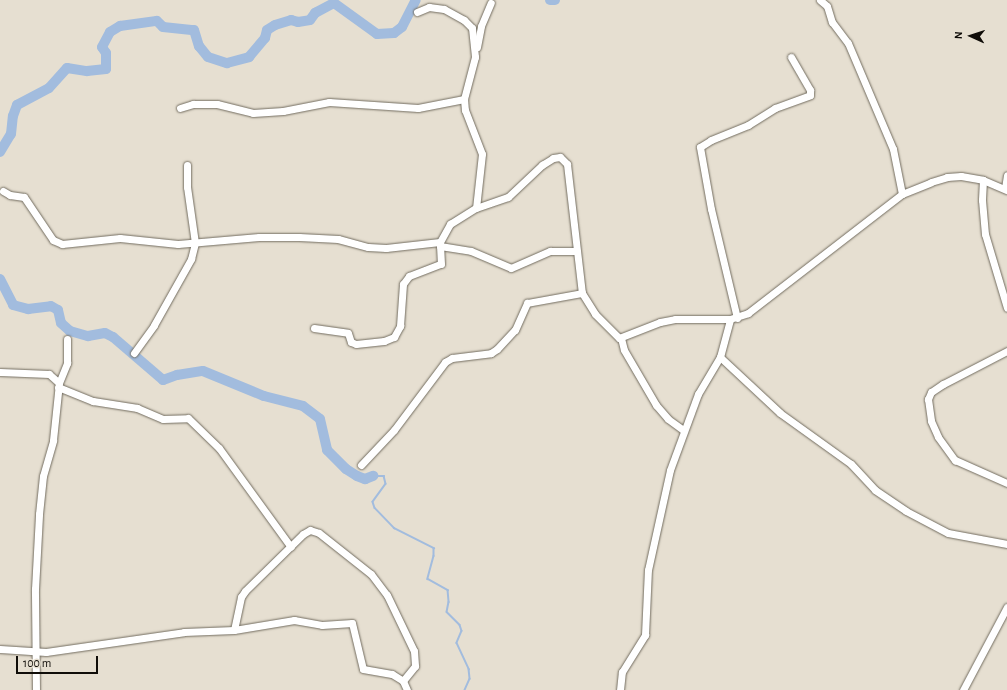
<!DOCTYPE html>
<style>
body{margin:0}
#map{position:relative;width:1007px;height:690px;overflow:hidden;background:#e6dfd1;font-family:"Alegreya Sans",sans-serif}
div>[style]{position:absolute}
.stream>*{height:1.5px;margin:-0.75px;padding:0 0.75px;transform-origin:0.75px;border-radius:0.75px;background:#a2bcde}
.river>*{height:10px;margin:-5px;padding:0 5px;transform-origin:5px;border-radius:5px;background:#a2bcde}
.roads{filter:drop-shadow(0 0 1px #726c5f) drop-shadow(0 0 1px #726c5f)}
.street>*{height:7px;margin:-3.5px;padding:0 3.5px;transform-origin:3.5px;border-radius:3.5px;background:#fff}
span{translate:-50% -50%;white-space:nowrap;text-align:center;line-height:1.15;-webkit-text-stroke:3.5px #e6dfd1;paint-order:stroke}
.north{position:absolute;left:951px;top:16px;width:40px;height:40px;-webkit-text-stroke:3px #e6dfd1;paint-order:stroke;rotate:273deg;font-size:11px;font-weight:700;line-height:16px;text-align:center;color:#100d09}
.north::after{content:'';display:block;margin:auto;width:14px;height:18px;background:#100d09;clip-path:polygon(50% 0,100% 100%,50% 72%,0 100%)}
.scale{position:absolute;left:16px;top:656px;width:82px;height:18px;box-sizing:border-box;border:2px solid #100d09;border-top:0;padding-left:5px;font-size:12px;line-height:14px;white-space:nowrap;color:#100d09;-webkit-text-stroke:3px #e6dfd1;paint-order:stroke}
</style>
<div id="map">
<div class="stream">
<div style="left:373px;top:476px;width:11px"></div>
<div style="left:384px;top:476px;width:8px;rotate:76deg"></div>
<div style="left:386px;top:484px;width:22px;rotate:126deg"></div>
<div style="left:373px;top:502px;width:6px;rotate:72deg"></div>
<div style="left:375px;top:508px;width:28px;rotate:46deg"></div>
<div style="left:394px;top:528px;width:45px;rotate:26.6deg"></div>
<div style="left:434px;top:548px;width:8px;rotate:90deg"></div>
<div style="left:434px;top:556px;width:24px;rotate:105deg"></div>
<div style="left:428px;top:579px;width:23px;rotate:29deg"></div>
<div style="left:448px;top:590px;width:12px;rotate:85deg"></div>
<div style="left:449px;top:602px;width:10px;rotate:101deg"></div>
<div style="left:447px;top:612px;width:18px;rotate:45deg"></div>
<div style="left:460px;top:625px;width:6px;rotate:72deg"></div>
<div style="left:462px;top:631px;width:13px;rotate:113deg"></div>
<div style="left:457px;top:643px;width:29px;rotate:65deg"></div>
<div style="left:469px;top:669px;width:10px;rotate:84deg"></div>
<div style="left:470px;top:679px;width:12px;rotate:114deg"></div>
</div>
<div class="river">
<div style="left:550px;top:0;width:5px"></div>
<div style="left:0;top:152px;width:21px;rotate:-59deg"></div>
<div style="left:11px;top:134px;width:18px;rotate:-84deg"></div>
<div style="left:13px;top:116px;width:12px;rotate:-70deg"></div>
<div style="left:17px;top:105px;width:36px;rotate:-28deg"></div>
<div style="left:49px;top:88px;width:27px;rotate:-48deg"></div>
<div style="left:67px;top:68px;width:20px;rotate:9deg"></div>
<div style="left:87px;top:71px;width:19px;rotate:-6deg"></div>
<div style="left:106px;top:69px;width:16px;rotate:-90deg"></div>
<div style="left:106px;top:53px;width:7px;rotate:-124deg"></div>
<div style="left:102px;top:47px;width:17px;rotate:-62deg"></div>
<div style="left:110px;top:32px;width:12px;rotate:-31deg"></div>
<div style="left:120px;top:26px;width:37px;rotate:-8deg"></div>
<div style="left:157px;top:21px;width:8px;rotate:45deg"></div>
<div style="left:163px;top:27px;width:31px;rotate:6deg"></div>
<div style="left:194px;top:30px;width:17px;rotate:73deg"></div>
<div style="left:199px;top:46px;width:14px;rotate:51deg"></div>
<div style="left:208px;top:57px;width:20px;rotate:18deg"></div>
<div style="left:227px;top:63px;width:23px;rotate:-15deg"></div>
<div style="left:249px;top:57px;width:25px;rotate:-50deg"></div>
<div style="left:265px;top:38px;width:8px;rotate:-76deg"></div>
<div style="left:267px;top:30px;width:9px;rotate:-32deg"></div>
<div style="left:275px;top:25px;width:17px;rotate:-17deg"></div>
<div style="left:291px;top:20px;width:7px;rotate:16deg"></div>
<div style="left:298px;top:22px;width:12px;rotate:-9deg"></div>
<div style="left:310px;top:20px;width:9px;rotate:-54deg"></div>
<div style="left:315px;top:13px;width:21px;rotate:-28deg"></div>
<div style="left:334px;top:3px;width:53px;rotate:35.8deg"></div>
<div style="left:377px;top:34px;width:17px;rotate:-3deg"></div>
<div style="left:394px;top:33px;width:10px;rotate:-37deg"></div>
<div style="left:402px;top:27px;width:30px;rotate:-63deg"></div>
<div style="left:0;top:279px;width:29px;rotate:63deg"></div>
<div style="left:13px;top:305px;width:16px;rotate:15deg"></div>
<div style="left:28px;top:309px;width:23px;rotate:-7deg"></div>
<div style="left:51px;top:306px;width:8px;rotate:30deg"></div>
<div style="left:58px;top:310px;width:13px;rotate:77deg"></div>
<div style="left:61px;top:323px;width:12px;rotate:42deg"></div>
<div style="left:70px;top:331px;width:19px;rotate:16deg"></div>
<div style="left:88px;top:336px;width:17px;rotate:-10deg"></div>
<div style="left:105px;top:333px;width:9px;rotate:27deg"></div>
<div style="left:113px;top:337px;width:66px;rotate:40.7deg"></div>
<div style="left:163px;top:380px;width:15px;rotate:-20deg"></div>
<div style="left:177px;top:375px;width:26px;rotate:-9deg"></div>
<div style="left:203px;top:371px;width:66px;rotate:22.3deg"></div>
<div style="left:264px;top:396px;width:40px;rotate:14.4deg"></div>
<div style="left:303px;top:406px;width:21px;rotate:37deg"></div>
<div style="left:320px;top:419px;width:32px;rotate:77deg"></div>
<div style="left:327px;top:450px;width:27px;rotate:45deg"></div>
<div style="left:346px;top:469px;width:13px;rotate:32deg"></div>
<div style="left:357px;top:476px;width:9px;rotate:21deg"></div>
<div style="left:365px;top:479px;width:9px;rotate:-21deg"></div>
</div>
<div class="roads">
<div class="street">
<div style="left:820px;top:0;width:9px;rotate:41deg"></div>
<div style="left:827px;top:6px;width:17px;rotate:73deg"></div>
<div style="left:832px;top:22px;width:26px;rotate:53deg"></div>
<div style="left:848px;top:43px;width:115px;rotate:67deg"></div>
<div style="left:893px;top:149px;width:46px;rotate:78.7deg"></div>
<div style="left:417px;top:12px;width:13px;rotate:-23deg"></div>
<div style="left:429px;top:7px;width:15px;rotate:8deg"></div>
<div style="left:444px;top:9px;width:23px;rotate:29deg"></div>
<div style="left:464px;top:20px;width:11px;rotate:45deg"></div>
<div style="left:472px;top:28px;width:29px;rotate:84deg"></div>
<div style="left:475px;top:57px;width:43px;rotate:104.7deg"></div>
<div style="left:464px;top:99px;width:11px;rotate:85deg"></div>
<div style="left:465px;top:110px;width:47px;rotate:68.9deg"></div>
<div style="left:482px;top:154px;width:54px;rotate:96.3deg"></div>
<div style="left:477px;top:47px;width:21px;rotate:-79deg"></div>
<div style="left:481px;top:26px;width:25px;rotate:-67deg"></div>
<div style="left:180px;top:108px;width:14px;rotate:-17deg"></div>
<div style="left:193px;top:104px;width:24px"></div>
<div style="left:217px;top:104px;width:37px;rotate:14deg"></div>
<div style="left:253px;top:113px;width:30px;rotate:-4deg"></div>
<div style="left:283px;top:111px;width:47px;rotate:-11.1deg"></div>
<div style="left:329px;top:102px;width:89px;rotate:3.9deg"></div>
<div style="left:418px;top:108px;width:47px;rotate:-11.1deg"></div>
<div style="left:983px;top:180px;width:20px;rotate:93deg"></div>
<div style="left:982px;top:200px;width:34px;rotate:85deg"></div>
<div style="left:985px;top:234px;width:77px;rotate:73.4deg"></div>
<div style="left:1005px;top:188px;width:13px;rotate:-81deg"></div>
<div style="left:3px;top:191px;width:8px;rotate:30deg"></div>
<div style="left:10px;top:195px;width:14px;rotate:8deg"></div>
<div style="left:24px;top:197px;width:52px;rotate:56deg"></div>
<div style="left:53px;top:240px;width:10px;rotate:24deg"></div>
<div style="left:62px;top:244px;width:58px;rotate:-5.9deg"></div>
<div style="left:120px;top:238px;width:58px;rotate:5.9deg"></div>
<div style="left:178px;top:244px;width:81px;rotate:-4.9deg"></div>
<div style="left:259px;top:237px;width:40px"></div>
<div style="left:299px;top:237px;width:39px;rotate:3deg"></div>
<div style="left:338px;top:239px;width:31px;rotate:15deg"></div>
<div style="left:368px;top:247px;width:18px;rotate:3deg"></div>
<div style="left:386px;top:248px;width:54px;rotate:-6.3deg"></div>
<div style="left:440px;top:242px;width:21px;rotate:-61deg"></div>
<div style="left:450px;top:224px;width:31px;rotate:-32deg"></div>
<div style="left:476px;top:208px;width:34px;rotate:-19deg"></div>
<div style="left:508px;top:197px;width:47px;rotate:-43.3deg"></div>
<div style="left:542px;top:165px;width:13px;rotate:-32deg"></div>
<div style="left:553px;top:158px;width:7px;rotate:-8deg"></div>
<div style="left:560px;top:157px;width:10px;rotate:45deg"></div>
<div style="left:567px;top:164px;width:130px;rotate:83.4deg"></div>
<div style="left:582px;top:293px;width:25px;rotate:58deg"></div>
<div style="left:595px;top:314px;width:34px;rotate:45deg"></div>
<div style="left:619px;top:338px;width:44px;rotate:-21.3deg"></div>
<div style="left:660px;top:322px;width:15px;rotate:-11deg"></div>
<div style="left:675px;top:319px;width:55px"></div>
<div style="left:730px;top:319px;width:19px;rotate:-18deg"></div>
<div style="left:748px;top:313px;width:195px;rotate:-37.7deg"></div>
<div style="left:902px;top:194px;width:31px;rotate:-22deg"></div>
<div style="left:931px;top:182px;width:17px;rotate:-17deg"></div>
<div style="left:947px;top:177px;width:14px;rotate:-4deg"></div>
<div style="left:961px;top:176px;width:22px;rotate:10deg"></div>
<div style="left:983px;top:180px;width:26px;rotate:23deg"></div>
<div style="left:440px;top:246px;width:31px;rotate:9deg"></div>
<div style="left:471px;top:251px;width:43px;rotate:23deg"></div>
<div style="left:511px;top:268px;width:43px;rotate:-23.6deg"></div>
<div style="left:550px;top:251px;width:26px"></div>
<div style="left:737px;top:318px;width:112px;rotate:-103.4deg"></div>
<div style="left:711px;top:209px;width:63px;rotate:-100.1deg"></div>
<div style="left:700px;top:147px;width:13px;rotate:-32deg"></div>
<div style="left:711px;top:140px;width:40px;rotate:-22deg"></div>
<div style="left:748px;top:125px;width:32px;rotate:-32deg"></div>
<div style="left:775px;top:108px;width:37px;rotate:-20deg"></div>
<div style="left:810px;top:95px;width:5px;rotate:-90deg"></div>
<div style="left:810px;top:90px;width:38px;rotate:-120deg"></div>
<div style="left:314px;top:328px;width:34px;rotate:8deg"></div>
<div style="left:348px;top:333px;width:9px;rotate:72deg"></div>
<div style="left:351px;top:342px;width:5px;rotate:22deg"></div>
<div style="left:356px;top:344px;width:28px;rotate:-6deg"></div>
<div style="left:384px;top:341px;width:11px;rotate:-22deg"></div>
<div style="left:394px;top:337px;width:13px;rotate:-61deg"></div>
<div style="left:400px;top:326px;width:42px;rotate:-85.9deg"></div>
<div style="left:403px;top:284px;width:10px;rotate:-53deg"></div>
<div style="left:409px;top:276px;width:34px;rotate:-21deg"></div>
<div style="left:441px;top:264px;width:22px;rotate:-93deg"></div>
<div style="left:621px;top:338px;width:12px;rotate:76deg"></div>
<div style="left:624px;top:350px;width:64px;rotate:59.8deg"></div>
<div style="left:656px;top:405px;width:18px;rotate:49deg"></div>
<div style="left:668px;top:419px;width:19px;rotate:36deg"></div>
<div style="left:1007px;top:351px;width:72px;rotate:152.7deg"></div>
<div style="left:943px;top:384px;width:14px;rotate:146deg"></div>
<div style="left:931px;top:392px;width:8px;rotate:113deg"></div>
<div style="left:928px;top:399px;width:22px;rotate:82deg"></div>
<div style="left:931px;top:421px;width:17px;rotate:66deg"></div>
<div style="left:938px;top:437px;width:29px;rotate:54deg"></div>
<div style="left:955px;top:460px;width:57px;rotate:23.9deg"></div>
<div style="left:134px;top:353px;width:34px;rotate:-54deg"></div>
<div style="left:154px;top:325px;width:76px;rotate:-60.7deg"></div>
<div style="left:191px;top:259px;width:16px;rotate:-76deg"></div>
<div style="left:195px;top:243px;width:57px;rotate:-98.1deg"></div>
<div style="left:187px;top:187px;width:22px;rotate:-90deg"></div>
<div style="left:720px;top:357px;width:82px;rotate:43deg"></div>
<div style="left:780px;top:413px;width:87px;rotate:35.7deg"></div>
<div style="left:851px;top:464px;width:35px;rotate:47deg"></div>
<div style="left:875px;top:490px;width:37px;rotate:34deg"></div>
<div style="left:906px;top:511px;width:47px;rotate:27.6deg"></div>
<div style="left:948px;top:533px;width:60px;rotate:10.6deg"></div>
<div style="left:0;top:372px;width:49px;rotate:2.3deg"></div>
<div style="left:49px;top:374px;width:13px;rotate:42deg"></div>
<div style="left:58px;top:387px;width:38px;rotate:22deg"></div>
<div style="left:93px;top:401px;width:45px;rotate:9deg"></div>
<div style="left:137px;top:408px;width:28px;rotate:23deg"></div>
<div style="left:163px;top:419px;width:25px;rotate:-2deg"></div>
<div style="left:188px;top:418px;width:43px;rotate:44.1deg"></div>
<div style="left:219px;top:448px;width:122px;rotate:54deg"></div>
<div style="left:361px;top:465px;width:48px;rotate:-46.7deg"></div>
<div style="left:394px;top:430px;width:85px;rotate:-53.1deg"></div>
<div style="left:445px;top:362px;width:8px;rotate:-30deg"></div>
<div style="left:452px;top:358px;width:39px;rotate:-7deg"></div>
<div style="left:491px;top:353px;width:7px;rotate:-34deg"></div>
<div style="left:497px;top:349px;width:26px;rotate:-47deg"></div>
<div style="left:515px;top:330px;width:30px;rotate:-66deg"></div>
<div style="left:527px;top:303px;width:56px;rotate:-10.3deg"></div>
<div style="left:234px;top:630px;width:34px;rotate:-78deg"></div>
<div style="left:241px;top:597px;width:7px;rotate:-56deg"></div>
<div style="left:245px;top:591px;width:81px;rotate:-44.5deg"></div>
<div style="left:303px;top:534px;width:8px;rotate:-30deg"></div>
<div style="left:310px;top:530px;width:9px;rotate:18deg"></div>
<div style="left:319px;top:533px;width:66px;rotate:38.3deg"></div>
<div style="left:371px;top:574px;width:26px;rotate:53deg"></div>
<div style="left:387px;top:595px;width:62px;rotate:64.3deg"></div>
<div style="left:414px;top:651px;width:15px;rotate:86deg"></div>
<div style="left:415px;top:666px;width:19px;rotate:129deg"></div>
<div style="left:0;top:649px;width:46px;rotate:3.7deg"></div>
<div style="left:46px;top:652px;width:139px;rotate:-8.2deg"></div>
<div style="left:184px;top:632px;width:50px;rotate:-2.3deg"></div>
<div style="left:234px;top:630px;width:61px;rotate:-9.5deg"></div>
<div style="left:294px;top:620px;width:28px;rotate:10deg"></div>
<div style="left:322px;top:625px;width:30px;rotate:-4deg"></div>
<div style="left:352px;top:623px;width:47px;rotate:76.6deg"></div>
<div style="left:363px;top:669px;width:29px;rotate:10deg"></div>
<div style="left:392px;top:674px;width:13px;rotate:32deg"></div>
<div style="left:403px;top:681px;width:10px;rotate:66deg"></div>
<div style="left:36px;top:690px;width:101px;rotate:-90.6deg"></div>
<div style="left:35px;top:589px;width:75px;rotate:-86.9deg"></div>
<div style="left:39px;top:514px;width:38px;rotate:-84deg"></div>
<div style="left:43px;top:476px;width:37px;rotate:-74deg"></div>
<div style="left:53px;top:440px;width:57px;rotate:-84deg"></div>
<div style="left:59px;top:383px;width:22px;rotate:-68deg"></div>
<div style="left:67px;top:363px;width:24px;rotate:-90deg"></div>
<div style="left:620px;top:690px;width:18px;rotate:-84deg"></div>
<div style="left:622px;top:672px;width:44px;rotate:-58.1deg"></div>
<div style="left:645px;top:635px;width:65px;rotate:-87.4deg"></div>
<div style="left:648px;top:570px;width:102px;rotate:-77.6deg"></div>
<div style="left:670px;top:470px;width:81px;rotate:-69.8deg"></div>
<div style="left:698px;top:394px;width:43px;rotate:-59.3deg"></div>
<div style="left:720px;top:357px;width:39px;rotate:-75deg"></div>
<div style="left:963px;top:690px;width:94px;rotate:-62.1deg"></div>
</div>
</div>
<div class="north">N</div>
<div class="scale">100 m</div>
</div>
